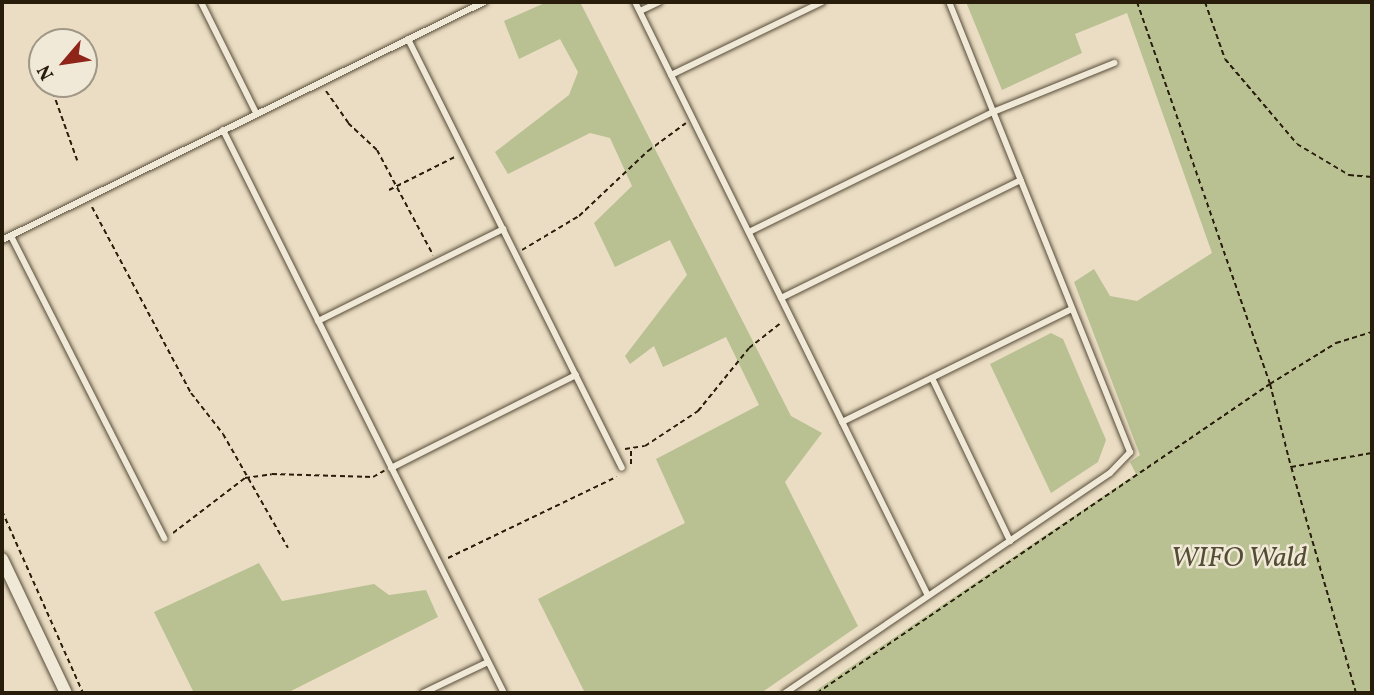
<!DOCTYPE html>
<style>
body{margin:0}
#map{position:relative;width:1374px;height:695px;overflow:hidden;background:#eaddc3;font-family:Vollkorn,serif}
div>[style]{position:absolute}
.green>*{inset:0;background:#b9c092}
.path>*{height:2px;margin-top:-1px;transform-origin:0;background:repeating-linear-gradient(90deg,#281c0b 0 5px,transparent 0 8.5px)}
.roads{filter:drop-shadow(0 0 2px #584c39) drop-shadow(0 0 2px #584c39)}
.lane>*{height:6px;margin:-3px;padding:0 3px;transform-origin:3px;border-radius:3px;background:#f1e9d8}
.street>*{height:12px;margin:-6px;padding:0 6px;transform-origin:6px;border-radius:6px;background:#f1e9d8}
span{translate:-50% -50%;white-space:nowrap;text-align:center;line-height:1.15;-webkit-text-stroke:5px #f1e9d8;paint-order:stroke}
.park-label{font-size:28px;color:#544d34;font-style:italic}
.frame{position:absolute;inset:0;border:4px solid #281c0b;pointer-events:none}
.north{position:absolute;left:28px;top:28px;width:70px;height:70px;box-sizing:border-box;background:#f1e9d8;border:2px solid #a19786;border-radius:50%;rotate:241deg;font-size:19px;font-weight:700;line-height:28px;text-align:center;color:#281c0b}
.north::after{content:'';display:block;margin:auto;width:24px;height:32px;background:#8f2418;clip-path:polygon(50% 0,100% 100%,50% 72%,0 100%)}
</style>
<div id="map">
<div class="green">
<div style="clip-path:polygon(547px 2px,580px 2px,791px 416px,822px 433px,785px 482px,858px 626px,761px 693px,585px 693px,538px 599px,685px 523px,656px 459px,759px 405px,726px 337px,663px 367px,654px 346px,630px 364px,625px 356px,687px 275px,670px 240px,615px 267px,594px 223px,632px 186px,610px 138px,590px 133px,508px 174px,495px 152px,569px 95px,578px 72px,560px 39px,519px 59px,504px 21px)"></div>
<div style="clip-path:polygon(966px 2px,1372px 2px,1372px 693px,812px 693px,1136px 474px,1130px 462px,1140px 455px,1074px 282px,1094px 269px,1110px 296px,1137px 301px,1212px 253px,1127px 13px,1075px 34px,1082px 53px,1002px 90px)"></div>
<div style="clip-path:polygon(1051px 333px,1063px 339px,1106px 440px,1098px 462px,1051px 493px,990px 364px)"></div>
<div style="clip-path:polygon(259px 563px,282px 601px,374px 584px,389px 595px,426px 590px,438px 617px,287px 693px,194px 693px,154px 612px)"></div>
</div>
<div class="path">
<div style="left:1137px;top:2px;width:404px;rotate:70.8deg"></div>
<div style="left:1270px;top:384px;width:86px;rotate:75.8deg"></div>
<div style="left:1205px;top:2px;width:60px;rotate:70.7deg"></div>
<div style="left:1225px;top:59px;width:111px;rotate:49.7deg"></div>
<div style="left:1297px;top:144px;width:61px;rotate:30.8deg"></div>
<div style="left:1349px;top:175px;width:23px;rotate:5deg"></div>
<div style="left:50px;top:84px;width:81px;rotate:70.4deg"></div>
<div style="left:326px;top:91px;width:39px;rotate:55deg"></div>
<div style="left:348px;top:123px;width:40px;rotate:43deg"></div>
<div style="left:377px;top:150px;width:119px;rotate:61.9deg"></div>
<div style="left:389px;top:190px;width:76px;rotate:-26.6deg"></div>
<div style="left:92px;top:207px;width:211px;rotate:62deg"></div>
<div style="left:191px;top:393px;width:52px;rotate:52deg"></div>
<div style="left:223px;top:434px;width:131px;rotate:60.3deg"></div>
<div style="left:522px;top:250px;width:66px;rotate:-30.8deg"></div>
<div style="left:579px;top:216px;width:95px;rotate:-43.3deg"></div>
<div style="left:648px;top:151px;width:47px;rotate:-36.4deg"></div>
<div style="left:625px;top:449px;width:20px;rotate:-9deg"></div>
<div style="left:645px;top:446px;width:64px;rotate:-33.4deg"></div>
<div style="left:698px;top:411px;width:81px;rotate:-51deg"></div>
<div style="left:749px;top:348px;width:42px;rotate:-38.2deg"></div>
<div style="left:631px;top:464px;width:15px;rotate:-90deg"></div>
<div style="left:2px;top:511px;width:199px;rotate:66deg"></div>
<div style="left:173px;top:533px;width:91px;rotate:-37.4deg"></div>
<div style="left:245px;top:478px;width:27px;rotate:-8deg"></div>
<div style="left:272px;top:474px;width:101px;rotate:1.7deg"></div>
<div style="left:373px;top:477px;width:13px;rotate:-29deg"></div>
<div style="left:448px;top:558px;width:187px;rotate:-25.7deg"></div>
<div style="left:817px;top:693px;width:548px;rotate:-34.3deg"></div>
<div style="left:1270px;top:384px;width:78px;rotate:-31.8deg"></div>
<div style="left:1336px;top:343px;width:38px;rotate:-17deg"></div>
<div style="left:1356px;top:693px;width:235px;rotate:-106deg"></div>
<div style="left:1291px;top:467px;width:82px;rotate:-9.8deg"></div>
</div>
<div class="roads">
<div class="lane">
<div style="left:201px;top:2px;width:124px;rotate:63.6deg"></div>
<div style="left:635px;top:2px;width:662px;rotate:63.74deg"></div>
<div style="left:640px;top:11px;width:21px;rotate:-25deg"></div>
<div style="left:408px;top:39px;width:479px;rotate:63.5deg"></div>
<div style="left:671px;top:75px;width:168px;rotate:-25.8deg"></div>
<div style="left:223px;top:130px;width:629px;rotate:63.48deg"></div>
<div style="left:749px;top:232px;width:272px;rotate:-26.2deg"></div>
<div style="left:993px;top:112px;width:131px;rotate:-22deg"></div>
<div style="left:11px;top:236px;width:339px;rotate:63.1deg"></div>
<div style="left:2px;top:240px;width:538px;rotate:-26.28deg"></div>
<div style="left:781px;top:298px;width:267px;rotate:-26.2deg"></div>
<div style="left:318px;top:321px;width:207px;rotate:-26.4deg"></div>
<div style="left:932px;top:378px;width:181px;rotate:64.4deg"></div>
<div style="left:842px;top:422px;width:256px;rotate:-26.2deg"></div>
<div style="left:391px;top:468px;width:207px;rotate:-26.7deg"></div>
<div style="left:423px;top:693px;width:72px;rotate:-25.5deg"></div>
<div style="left:785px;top:693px;width:392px;rotate:-34.1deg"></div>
<div style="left:1110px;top:473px;width:29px;rotate:-46deg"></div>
<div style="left:1130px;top:452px;width:485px;rotate:-111.9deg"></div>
</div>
<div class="street">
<div style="left:2px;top:559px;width:148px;rotate:64.5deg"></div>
</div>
</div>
<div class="park-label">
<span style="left:1239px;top:559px">WIFO Wald</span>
</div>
<div class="frame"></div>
<div class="north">N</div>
</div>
